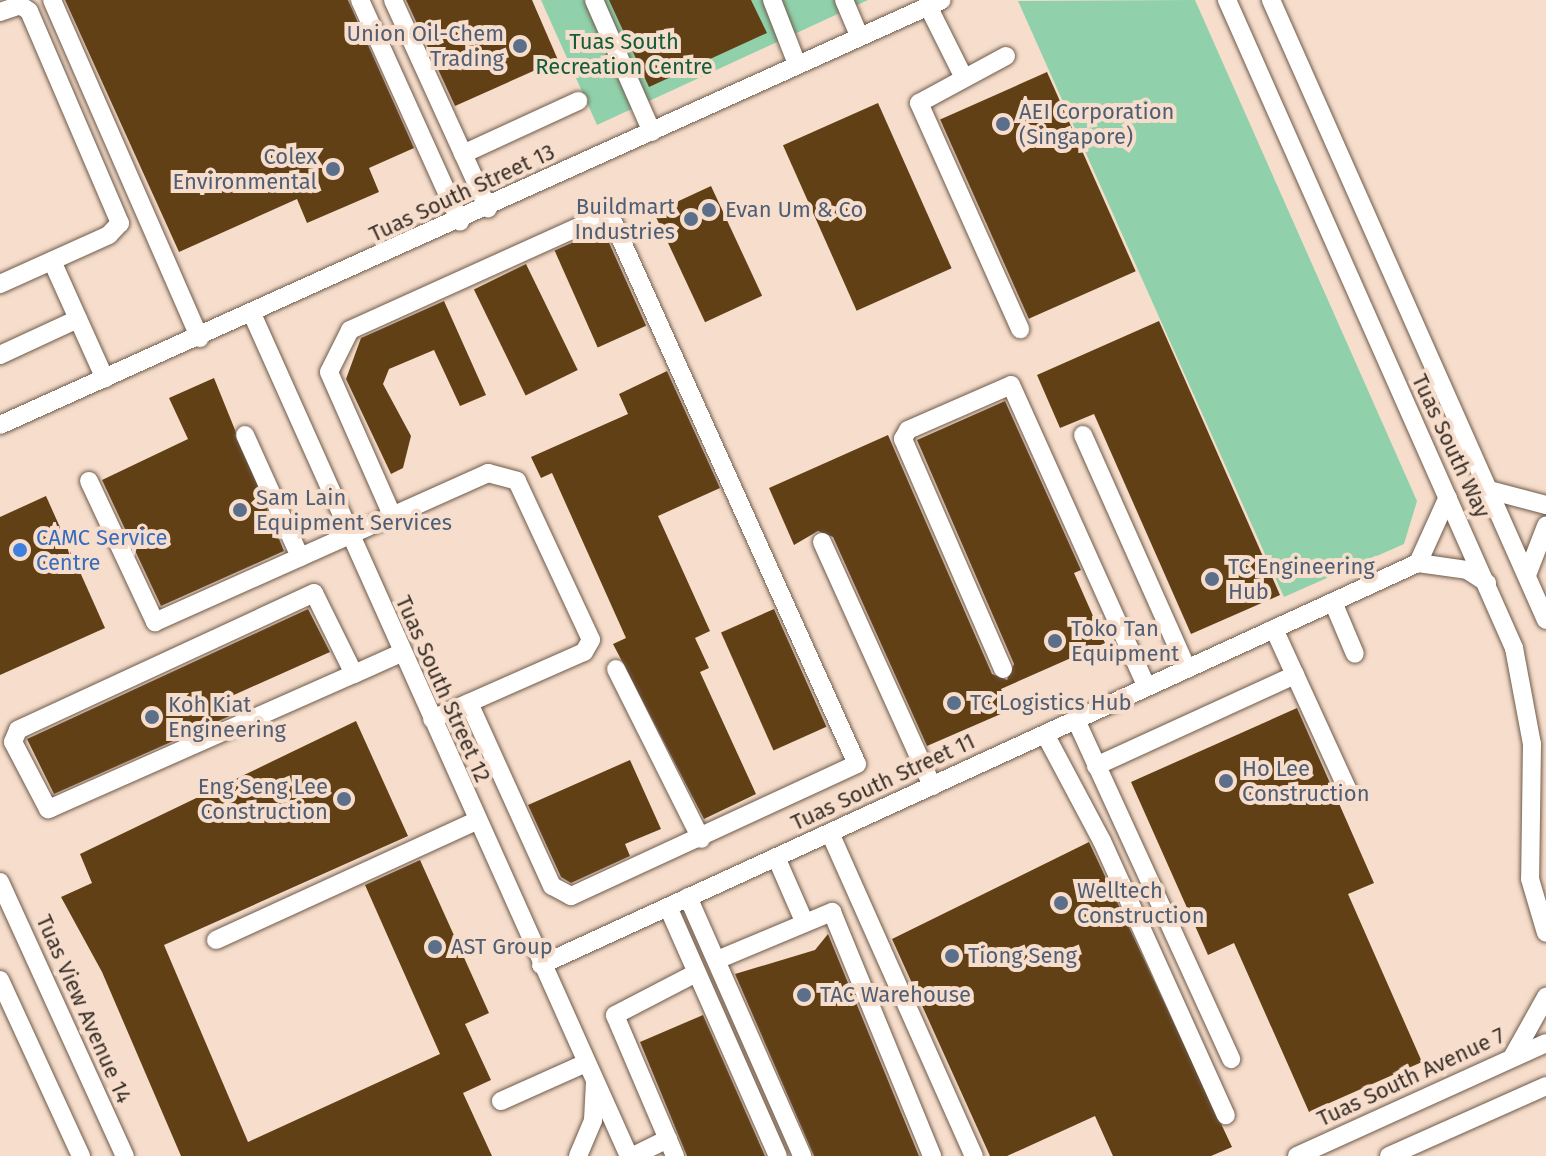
<!DOCTYPE html>
<style>
body{margin:0}
#map{position:relative;width:1546px;height:1156px;overflow:hidden;background:#f7decc;font-family:"Fira Sans",sans-serif}
div>[style]{position:absolute}
.green>*{inset:0;background:#90d1ab}
.building>*{inset:0;background:#614016;transform-origin:0 0}
.roads{filter:drop-shadow(0 0 2px #6e5a4a) drop-shadow(0 0 2px #6e5a4a)}
.minor>*{height:18px;margin:-9px;padding:0 9px;transform-origin:9px;border-radius:9px;background:#fff}
.dots>*{width:22px;height:22px;translate:-50% -50%;box-sizing:border-box;border:4px solid #f7decc;border-radius:50%}
span{translate:-50% -50%;white-space:nowrap;text-align:center;line-height:1.15;-webkit-text-stroke:8px #f7decc;paint-order:stroke}
.service-label{font-size:22px;color:#4e5e75}
.right{translate:-100% -50%;text-align:right}
.left{translate:0 -50%;text-align:left}
.park-label{font-size:22px;color:#135d3a}
.street-label{font-size:22px;color:#393029}
.shop-label{font-size:22px;color:#366cbe}
</style>
<div id="map">
<div class="green">
<div style="clip-path:polygon(541px 0,868px 0,597px 125px)"></div>
<div style="clip-path:polygon(1195px 0,1417px 501px,1404px 544px,1284px 597px,1018px 1px)"></div>
</div>
<div class="building">
<div style="clip-path:polygon(65px 0,348px 0,414px 148px,369px 168px,379px 192px,307px 223px,297px 199px,179px 252px)"></div>
<div style="clip-path:polygon(406px 0,532px 0,558px 60px,455px 106px)"></div>
<div style="clip-path:polygon(609px 0,751px 0,767px 33px,649px 87px)"></div>
<div style="left:1047px;top:72px;width:218px;height:117px;rotate:66deg"></div>
<div style="left:878px;top:103px;width:181px;height:104px;rotate:66deg"></div>
<div style="left:711px;top:186px;width:121px;height:63px;rotate:65deg"></div>
<div style="left:603px;top:229px;width:106px;height:53px;rotate:66deg"></div>
<div style="left:526px;top:264px;width:118px;height:58px;rotate:64deg"></div>
<div style="clip-path:polygon(444px 301px,486px 395px,460px 406px,434px 350px,389px 369px,383px 384px,411px 436px,403px 468px,391px 474px,346px 379px,361px 338px)"></div>
<div style="clip-path:polygon(1159px 321px,1280px 595px,1191px 634px,1094px 414px,1060px 428px,1037px 375px)"></div>
<div style="clip-path:polygon(667px 371px,720px 488px,658px 516px,710px 631px,695px 638px,709px 668px,700px 672px,756px 794px,704px 819px,613px 644px,626px 638px,552px 473px,541px 478px,531px 457px,628px 414px,619px 394px)"></div>
<div style="clip-path:polygon(214px 378px,284px 551px,161px 606px,102px 480px,188px 439px,169px 398px)"></div>
<div style="clip-path:polygon(1005px 401px,1081px 570px,1074px 573px,1105px 643px,1001px 689px,1010px 710px,927px 746px,833px 537px,818px 531px,794px 545px,769px 488px,888px 435px,992px 674px,1007px 680px,1014px 664px,917px 440px)"></div>
<div style="clip-path:polygon(46px 496px,105px 628px,0 675px,0 517px)"></div>
<div style="clip-path:polygon(308px 609px,330px 652px,225px 699px,232px 715px,54px 794px,27px 739px)"></div>
<div style="left:774px;top:609px;width:129px;height:58px;rotate:66deg"></div>
<div style="clip-path:polygon(1297px 708px,1374px 883px,1348px 894px,1422px 1062px,1309px 1112px,1234px 943px,1208px 955px,1131px 782px)"></div>
<div style="clip-path:polygon(356px 721px,408px 836px,164px 945px,248px 1142px,440px 1054px,365px 885px,420px 860px,489px 1013px,465px 1024px,491px 1080px,463px 1093px,492px 1156px,181px 1156px,102px 972px,61px 897px,92px 883px,80px 854px)"></div>
<div style="clip-path:polygon(630px 760px,661px 829px,625px 844px,630px 856px,571px 883px,561px 877px,528px 805px)"></div>
<div style="clip-path:polygon(1089px 842px,1232px 1147px,1211px 1156px,1113px 1156px,1095px 1116px,1007px 1156px,990px 1156px,892px 939px)"></div>
<div style="clip-path:polygon(828px 934px,919px 1156px,814px 1156px,735px 974px,815px 950px)"></div>
<div style="clip-path:polygon(703px 1015px,765px 1156px,687px 1156px,640px 1042px)"></div>
</div>
<div class="roads">
<div class="minor">
<div style="left:52px;top:0;width:369px;rotate:66.4deg"></div>
<div style="left:360px;top:0;width:243px;rotate:65.7deg"></div>
<div style="left:393px;top:0;width:229px;rotate:65.5deg"></div>
<div style="left:594px;top:0;width:144px;rotate:66.3deg"></div>
<div style="left:772px;top:0;width:69px;rotate:68.7deg"></div>
<div style="left:844px;top:0;width:38px;rotate:67deg"></div>
<div style="left:1227px;top:0;width:709px;rotate:66.11deg"></div>
<div style="left:1514px;top:648px;width:98px;rotate:79.4deg"></div>
<div style="left:1532px;top:744px;width:135px;rotate:90.8deg"></div>
<div style="left:1530px;top:879px;width:56px;rotate:73.5deg"></div>
<div style="left:1271px;top:0;width:678px;rotate:66.08deg"></div>
<div style="left:928px;top:6px;width:78px;rotate:63.4deg"></div>
<div style="left:0;top:12px;width:21px;rotate:-19deg"></div>
<div style="left:20px;top:5px;width:11px;rotate:34deg"></div>
<div style="left:29px;top:11px;width:231px;rotate:66.8deg"></div>
<div style="left:120px;top:223px;width:16px;rotate:133deg"></div>
<div style="left:109px;top:235px;width:120px;rotate:155.8deg"></div>
<div style="left:1006px;top:56px;width:99px;rotate:151.6deg"></div>
<div style="left:919px;top:103px;width:248px;rotate:65.9deg"></div>
<div style="left:463px;top:154px;width:127px;rotate:-24.7deg"></div>
<div style="left:52px;top:261px;width:129px;rotate:65.8deg"></div>
<div style="left:253px;top:316px;width:920px;rotate:65.89deg"></div>
<div style="left:0;top:355px;width:86px;rotate:-24.8deg"></div>
<div style="left:0;top:425px;width:1033px;rotate:-24.28deg"></div>
<div style="left:245px;top:435px;width:134px;rotate:65.7deg"></div>
<div style="left:1083px;top:435px;width:256px;rotate:66deg"></div>
<div style="left:89px;top:481px;width:156px;rotate:64.9deg"></div>
<div style="left:155px;top:622px;width:365px;rotate:-24.1deg"></div>
<div style="left:488px;top:473px;width:30px;rotate:15deg"></div>
<div style="left:517px;top:481px;width:175px;rotate:65deg"></div>
<div style="left:591px;top:640px;width:14px;rotate:120deg"></div>
<div style="left:584px;top:652px;width:166px;rotate:156.2deg"></div>
<div style="left:1489px;top:490px;width:59px;rotate:14.7deg"></div>
<div style="left:392px;top:515px;width:156px;rotate:-113.8deg"></div>
<div style="left:329px;top:372px;width:47px;rotate:-63.4deg"></div>
<div style="left:350px;top:330px;width:284px;rotate:-24.3deg"></div>
<div style="left:609px;top:213px;width:604px;rotate:65.77deg"></div>
<div style="left:857px;top:764px;width:315px;rotate:155.2deg"></div>
<div style="left:571px;top:896px;width:21px;rotate:-152deg"></div>
<div style="left:552px;top:886px;width:201px;rotate:-114.4deg"></div>
<div style="left:822px;top:542px;width:268px;rotate:65.7deg"></div>
<div style="left:1418px;top:563px;width:72px;rotate:-65.6deg"></div>
<div style="left:1527px;top:575px;width:53px;rotate:-68.8deg"></div>
<div style="left:1333px;top:602px;width:56px;rotate:67.1deg"></div>
<div style="left:1274px;top:629px;width:178px;rotate:65.4deg"></div>
<div style="left:616px;top:669px;width:190px;rotate:63.4deg"></div>
<div style="left:1003px;top:669px;width:251px;rotate:-113.5deg"></div>
<div style="left:903px;top:439px;width:10px;rotate:-61deg"></div>
<div style="left:908px;top:430px;width:112px;rotate:-23.6deg"></div>
<div style="left:1011px;top:385px;width:331px;rotate:65.8deg"></div>
<div style="left:354px;top:674px;width:90px;rotate:-116.3deg"></div>
<div style="left:314px;top:593px;width:326px;rotate:155.2deg"></div>
<div style="left:18px;top:730px;width:13px;rotate:113deg"></div>
<div style="left:13px;top:742px;width:76px;rotate:62.4deg"></div>
<div style="left:48px;top:809px;width:3px;rotate:-18deg"></div>
<div style="left:51px;top:808px;width:331px;rotate:-23.9deg"></div>
<div style="left:354px;top:674px;width:51px;rotate:-24.1deg"></div>
<div style="left:1076px;top:720px;width:373px;rotate:65.4deg"></div>
<div style="left:1045px;top:734px;width:121px;rotate:62deg"></div>
<div style="left:1102px;top:841px;width:301px;rotate:65.7deg"></div>
<div style="left:1096px;top:766px;width:219px;rotate:-24.6deg"></div>
<div style="left:830px;top:833px;width:354px;rotate:66deg"></div>
<div style="left:776px;top:857px;width:70px;rotate:66.4deg"></div>
<div style="left:0;top:882px;width:301px;rotate:65.5deg"></div>
<div style="left:688px;top:897px;width:283px;rotate:66.2deg"></div>
<div style="left:668px;top:907px;width:272px;rotate:66.2deg"></div>
<div style="left:216px;top:940px;width:286px;rotate:-24.6deg"></div>
<div style="left:717px;top:960px;width:125px;rotate:-22.7deg"></div>
<div style="left:832px;top:912px;width:264px;rotate:67.7deg"></div>
<div style="left:541px;top:965px;width:965px;rotate:-24.63deg"></div>
<div style="left:1418px;top:563px;width:49px;rotate:8.1deg"></div>
<div style="left:1467px;top:570px;width:24px;rotate:33deg"></div>
<div style="left:0;top:980px;width:194px;rotate:65.3deg"></div>
<div style="left:1513px;top:1056px;width:68px;rotate:-60.8deg"></div>
<div style="left:501px;top:1101px;width:93px;rotate:-24.1deg"></div>
<div style="left:578px;top:1156px;width:39px;rotate:-67deg"></div>
<div style="left:593px;top:1120px;width:39px;rotate:-87deg"></div>
<div style="left:633px;top:1156px;width:39px;rotate:-26deg"></div>
<div style="left:675px;top:1156px;width:153px;rotate:-113.1deg"></div>
<div style="left:615px;top:1015px;width:91px;rotate:-27.4deg"></div>
<div style="left:1297px;top:1156px;width:273px;rotate:-24.4deg"></div>
<div style="left:1389px;top:1156px;width:172px;rotate:-24deg"></div>
</div>
</div>
<div class="dots">
<div style="left:520px;top:46px;background:#5c6f8a"></div>
<div style="left:1003px;top:124px;background:#5c6f8a"></div>
<div style="left:333px;top:169px;background:#5c6f8a"></div>
<div style="left:709px;top:210px;background:#5c6f8a"></div>
<div style="left:691px;top:219px;background:#5c6f8a"></div>
<div style="left:240px;top:510px;background:#5c6f8a"></div>
<div style="left:20px;top:550px;background:#3f7fe0"></div>
<div style="left:1212px;top:579px;background:#5c6f8a"></div>
<div style="left:1055px;top:641px;background:#5c6f8a"></div>
<div style="left:954px;top:703px;background:#5c6f8a"></div>
<div style="left:152px;top:717px;background:#5c6f8a"></div>
<div style="left:1226px;top:781px;background:#5c6f8a"></div>
<div style="left:344px;top:799px;background:#5c6f8a"></div>
<div style="left:1061px;top:903px;background:#5c6f8a"></div>
<div style="left:435px;top:947px;background:#5c6f8a"></div>
<div style="left:952px;top:956px;background:#5c6f8a"></div>
<div style="left:804px;top:995px;background:#5c6f8a"></div>
</div>
<div class="service-label">
<span class="right" style="left:504px;top:46px">Union Oil-Chem<br>Trading</span>
<span class="left" style="left:1019px;top:124px">AEI Corporation<br>(Singapore)</span>
<span class="right" style="left:317px;top:169px">Colex<br>Environmental</span>
<span class="right" style="left:675px;top:219px">Buildmart<br>Industries</span>
<span class="left" style="left:725px;top:210px">Evan Um &amp; Co</span>
<span class="left" style="left:256px;top:510px">Sam Lain<br>Equipment Services</span>
<span class="left" style="left:1228px;top:579px">TC Engineering<br>Hub</span>
<span class="left" style="left:1071px;top:641px">Toko Tan<br>Equipment</span>
<span class="left" style="left:970px;top:703px">TC Logistics Hub</span>
<span class="left" style="left:168px;top:717px">Koh Kiat<br>Engineering</span>
<span class="left" style="left:1242px;top:781px">Ho Lee<br>Construction</span>
<span class="right" style="left:328px;top:799px">Eng Seng Lee<br>Construction</span>
<span class="left" style="left:1077px;top:903px">Welltech<br>Construction</span>
<span class="left" style="left:451px;top:947px">AST Group</span>
<span class="left" style="left:968px;top:956px">Tiong Seng</span>
<span class="left" style="left:820px;top:995px">TAC Warehouse</span>
</div>
<div class="park-label">
<span style="left:624px;top:54px">Tuas South<br>Recreation Centre</span>
</div>
<div class="street-label">
<span style="left:462px;top:193px;rotate:-25deg">Tuas South Street 13</span>
<span style="left:1451px;top:446px;rotate:65deg">Tuas South Way</span>
<span style="left:443px;top:689px;rotate:66deg">Tuas South Street 12</span>
<span style="left:883px;top:782px;rotate:-25deg">Tuas South Street 11</span>
<span style="left:84px;top:1009px;rotate:66deg">Tuas View Avenue 14</span>
<span style="left:1411px;top:1077px;rotate:-25deg">Tuas South Avenue 7</span>
</div>
<div class="shop-label">
<span class="left" style="left:36px;top:550px">CAMC Service<br>Centre</span>
</div>
</div>
